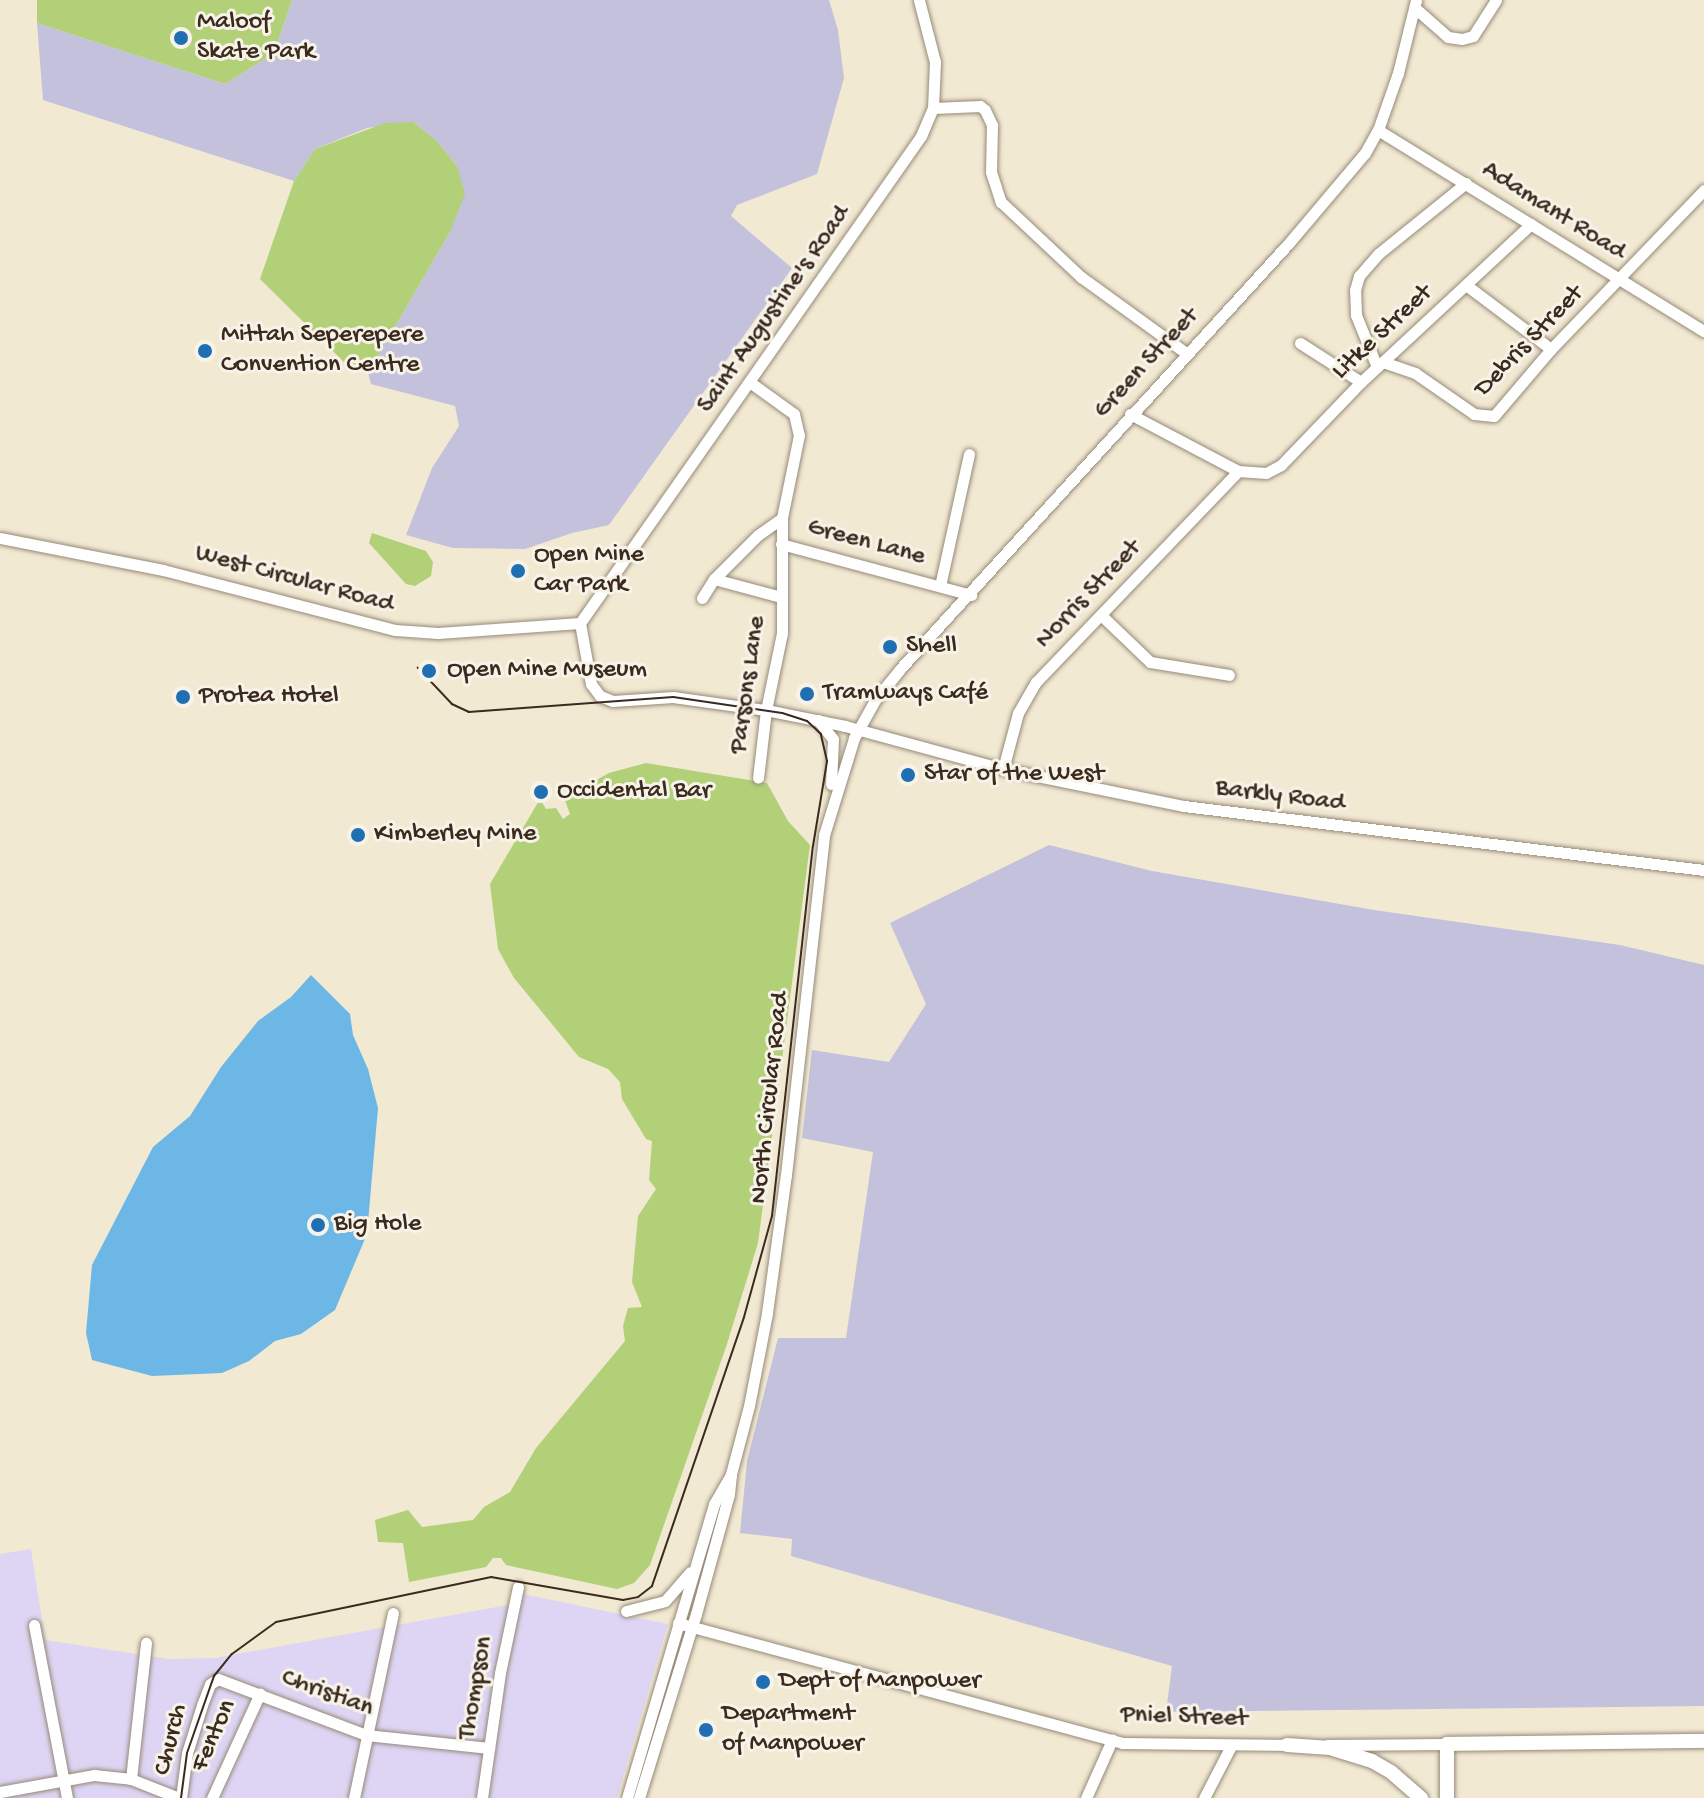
<!DOCTYPE html>
<meta charset="utf-8">
<style>
body{margin:0}
#map{position:relative;width:1704px;height:1798px;overflow:hidden;background:#f2e9d3;font-family:"Gochi Hand",sans-serif}
div>[style]{position:absolute}
.built>*{inset:0;background:#ded5f5}
.industrial>*{inset:0;background:#c3c1db}
.green>*{inset:0;background:#b1d078}
.water>*{inset:0;background:#6cb7e5}
.roads{filter:drop-shadow(0 0 2px #968a78) drop-shadow(0 0 2px #968a78)}
.minor>*{height:11px;margin:-5.5px;padding:0 5.5px;transform-origin:5.5px;border-radius:5.5px;background:#fff}
.major>*{height:14px;margin:-7px;padding:0 7px;transform-origin:7px;border-radius:7px;background:#fff}
.tram>*{height:2px;margin:-1px;padding:0 1px;transform-origin:1px;border-radius:1px;background:#3b2a1e}
.dots>*{width:22px;height:22px;translate:-50% -50%;box-sizing:border-box;border:4px solid #f7f3e8;border-radius:50%}
span{translate:-50% -50%;white-space:nowrap;text-align:center;line-height:1.15;-webkit-text-stroke:6px #f7f3e8;paint-order:stroke}
.poi-label{font-size:26px;color:#3b2a1e}
.left{translate:0 -50%;text-align:left}
.street-label{font-size:26px;color:#3b2a1e}
</style>
<div id="map">
<div class="built">
<div style="clip-path:polygon(31px 1549px,45px 1640px,169px 1659px,215px 1658px,508px 1605px,518px 1593px,668px 1624px,617px 1798px,0 1798px,0 1554px)"></div>
</div>
<div class="industrial">
<div style="clip-path:polygon(292px 0,829px 0,838px 30px,844px 78px,817px 174px,737px 205px,731px 216px,792px 268px,609px 525px,572px 533px,525px 549px,453px 548px,406px 535px,432px 468px,459px 426px,455px 406px,371px 384px,368px 373px,450px 232px,457px 166px,436px 140px,413px 122px,367px 128px,315px 149px,294px 181px,43px 100px,37px 23px,225px 84px,274px 53px)"></div>
<div style="clip-path:polygon(1049px 845px,1152px 871px,1374px 910px,1620px 945px,1704px 965px,1704px 1706px,1166px 1712px,1172px 1666px,791px 1556px,792px 1539px,740px 1533px,747px 1461px,778px 1338px,846px 1338px,873px 1152px,802px 1138px,812px 1050px,889px 1062px,926px 1004px,890px 923px)"></div>
</div>
<div class="green">
<div style="clip-path:polygon(37px 0,292px 0,274px 53px,225px 84px,37px 23px)"></div>
<div style="clip-path:polygon(413px 122px,436px 140px,457px 166px,465px 194px,450px 232px,368px 373px,350px 368px,260px 279px,294px 181px,315px 149px,385px 123px)"></div>
<div style="clip-path:polygon(372px 533px,426px 551px,433px 562px,431px 576px,415px 586px,406px 584px,369px 543px)"></div>
<div style="clip-path:polygon(646px 763px,767px 783px,788px 821px,810px 845px,758px 1243px,727px 1344px,650px 1565px,634px 1583px,617px 1589px,506px 1565px,501px 1558px,493px 1558px,486px 1567px,409px 1582px,403px 1543px,378px 1542px,375px 1520px,408px 1510px,422px 1527px,473px 1520px,484px 1507px,510px 1492px,536px 1448px,625px 1341px,623px 1326px,628px 1308px,642px 1307px,632px 1282px,638px 1216px,656px 1189px,649px 1180px,652px 1141px,646px 1139px,622px 1099px,620px 1082px,608px 1069px,579px 1057px,514px 978px,498px 949px,490px 884px,540px 799px,546px 809px,556px 808px,563px 819px,570px 814px,564px 798px,609px 773px)"></div>
</div>
<div class="water">
<div style="clip-path:polygon(311px 975px,350px 1014px,353px 1035px,368px 1069px,378px 1108px,367px 1234px,335px 1310px,301px 1334px,275px 1341px,249px 1361px,222px 1373px,152px 1376px,92px 1360px,86px 1333px,92px 1265px,153px 1147px,190px 1116px,221px 1067px,258px 1021px,291px 997px)"></div>
</div>
<div class="roads">
<div class="minor">
<div style="left:1415px;top:8px;width:44px;rotate:41.3deg"></div>
<div style="left:1448px;top:37px;width:14px;rotate:8deg"></div>
<div style="left:1462px;top:39px;width:11px;rotate:-15deg"></div>
<div style="left:1473px;top:36px;width:43px;rotate:-57.4deg"></div>
<div style="left:933px;top:108px;width:47px;rotate:-2.4deg"></div>
<div style="left:980px;top:106px;width:6px;rotate:39deg"></div>
<div style="left:985px;top:110px;width:17px;rotate:65deg"></div>
<div style="left:992px;top:125px;width:47px;rotate:91.2deg"></div>
<div style="left:991px;top:172px;width:32px;rotate:72deg"></div>
<div style="left:1001px;top:202px;width:110px;rotate:43.2deg"></div>
<div style="left:1081px;top:277px;width:130px;rotate:35.9deg"></div>
<div style="left:1378px;top:130px;width:383px;rotate:31.7deg"></div>
<div style="left:1466px;top:285px;width:106px;rotate:37deg"></div>
<div style="left:1300px;top:343px;width:72px;rotate:32.6deg"></div>
<div style="left:1383px;top:362px;width:34px;rotate:19deg"></div>
<div style="left:1415px;top:373px;width:72px;rotate:34.8deg"></div>
<div style="left:1474px;top:414px;width:20px;rotate:6deg"></div>
<div style="left:1494px;top:416px;width:88px;rotate:-49.6deg"></div>
<div style="left:1551px;top:349px;width:221px;rotate:-46.1deg"></div>
<div style="left:1377px;top:367px;width:56px;rotate:-112deg"></div>
<div style="left:1356px;top:315px;width:25px;rotate:-92deg"></div>
<div style="left:1355px;top:290px;width:15px;rotate:-74deg"></div>
<div style="left:1359px;top:276px;width:29px;rotate:-49deg"></div>
<div style="left:1378px;top:254px;width:113px;rotate:-38.9deg"></div>
<div style="left:751px;top:383px;width:53px;rotate:35.8deg"></div>
<div style="left:794px;top:414px;width:22px;rotate:77deg"></div>
<div style="left:799px;top:435px;width:85px;rotate:101.6deg"></div>
<div style="left:782px;top:518px;width:115px;rotate:90deg"></div>
<div style="left:782px;top:633px;width:79px;rotate:101.7deg"></div>
<div style="left:766px;top:710px;width:68px;rotate:96.7deg"></div>
<div style="left:1130px;top:414px;width:122px;rotate:27.8deg"></div>
<div style="left:1238px;top:471px;width:28px;rotate:4deg"></div>
<div style="left:1266px;top:473px;width:17px;rotate:-28deg"></div>
<div style="left:1281px;top:465px;width:115px;rotate:-46.1deg"></div>
<div style="left:1361px;top:382px;width:232px;rotate:-42.9deg"></div>
<div style="left:0;top:538px;width:166px;rotate:11.1deg"></div>
<div style="left:163px;top:570px;width:240px;rotate:14.5deg"></div>
<div style="left:395px;top:630px;width:43px;rotate:4deg"></div>
<div style="left:438px;top:633px;width:142px;rotate:-4deg"></div>
<div style="left:781px;top:544px;width:197px;rotate:15deg"></div>
<div style="left:714px;top:579px;width:69px;rotate:15deg"></div>
<div style="left:940px;top:586px;width:135px;rotate:-77.6deg"></div>
<div style="left:702px;top:598px;width:22px;rotate:-58deg"></div>
<div style="left:714px;top:579px;width:62px;rotate:-45deg"></div>
<div style="left:758px;top:535px;width:29px;rotate:-35deg"></div>
<div style="left:1101px;top:615px;width:68px;rotate:43.8deg"></div>
<div style="left:1150px;top:662px;width:80px;rotate:9.3deg"></div>
<div style="left:580px;top:623px;width:62px;rotate:79.8deg"></div>
<div style="left:591px;top:684px;width:15px;rotate:53deg"></div>
<div style="left:600px;top:696px;width:14px;rotate:21deg"></div>
<div style="left:613px;top:701px;width:60px;rotate:-3.8deg"></div>
<div style="left:673px;top:697px;width:94px;rotate:8deg"></div>
<div style="left:766px;top:710px;width:81px;rotate:11.4deg"></div>
<div style="left:845px;top:726px;width:164px;rotate:15.2deg"></div>
<div style="left:1003px;top:769px;width:185px;rotate:11.6deg"></div>
<div style="left:1184px;top:806px;width:524px;rotate:7.02deg"></div>
<div style="left:580px;top:623px;width:595px;rotate:-55deg"></div>
<div style="left:921px;top:136px;width:30px;rotate:-67deg"></div>
<div style="left:933px;top:108px;width:46px;rotate:-87.5deg"></div>
<div style="left:935px;top:62px;width:64px;rotate:-104.5deg"></div>
<div style="left:818px;top:720px;width:24px;rotate:52deg"></div>
<div style="left:833px;top:739px;width:45px;rotate:92.5deg"></div>
<div style="left:1003px;top:769px;width:58px;rotate:-75deg"></div>
<div style="left:1018px;top:713px;width:36px;rotate:-60deg"></div>
<div style="left:1036px;top:682px;width:292px;rotate:-46.2deg"></div>
<div style="left:626px;top:1611px;width:40px;rotate:-14.4deg"></div>
<div style="left:665px;top:1601px;width:38px;rotate:-49deg"></div>
<div style="left:678px;top:1623px;width:460px;rotate:15.1deg"></div>
<div style="left:1122px;top:1743px;width:172px;rotate:0.7deg"></div>
<div style="left:34px;top:1625px;width:176px;rotate:79.2deg"></div>
<div style="left:1327px;top:1745px;width:120px;rotate:-0.5deg"></div>
<div style="left:131px;top:1779px;width:137px;rotate:-83.7deg"></div>
<div style="left:0;top:1792px;width:96px;rotate:-10.3deg"></div>
<div style="left:94px;top:1775px;width:37px;rotate:6deg"></div>
<div style="left:131px;top:1779px;width:52px;rotate:21.6deg"></div>
<div style="left:181px;top:1798px;width:45px;rotate:-82.4deg"></div>
<div style="left:187px;top:1753px;width:50px;rotate:-72.6deg"></div>
<div style="left:202px;top:1705px;width:22px;rotate:-69deg"></div>
<div style="left:210px;top:1684px;width:9px;rotate:-32deg"></div>
<div style="left:218px;top:1679px;width:158px;rotate:20.7deg"></div>
<div style="left:366px;top:1735px;width:124px;rotate:6deg"></div>
<div style="left:212px;top:1798px;width:115px;rotate:-65.4deg"></div>
<div style="left:354px;top:1798px;width:189px;rotate:-78.1deg"></div>
<div style="left:482px;top:1798px;width:126px;rotate:-81.8deg"></div>
<div style="left:500px;top:1673px;width:88px;rotate:-78.2deg"></div>
<div style="left:627px;top:1798px;width:307px;rotate:-73.5deg"></div>
<div style="left:714px;top:1504px;width:34px;rotate:-60deg"></div>
<div style="left:731px;top:1474px;width:70px;rotate:-75.2deg"></div>
<div style="left:749px;top:1406px;width:95px;rotate:-79deg"></div>
<div style="left:767px;top:1313px;width:139px;rotate:-82.2deg"></div>
<div style="left:786px;top:1175px;width:342px;rotate:-83.6deg"></div>
<div style="left:824px;top:835px;width:102px;rotate:-72.8deg"></div>
<div style="left:854px;top:738px;width:43px;rotate:-61.1deg"></div>
<div style="left:875px;top:700px;width:40px;rotate:-51deg"></div>
<div style="left:900px;top:669px;width:575px;rotate:-47.61deg"></div>
<div style="left:1288px;top:244px;width:119px;rotate:-49.8deg"></div>
<div style="left:1365px;top:153px;width:26px;rotate:-61deg"></div>
<div style="left:1378px;top:130px;width:60px;rotate:-70.7deg"></div>
<div style="left:1398px;top:73px;width:75px;rotate:-76.1deg"></div>
<div style="left:639px;top:1798px;width:193px;rotate:-72.8deg"></div>
<div style="left:696px;top:1614px;width:124px;rotate:-74.6deg"></div>
<div style="left:729px;top:1494px;width:18px;rotate:-84deg"></div>
<div style="left:1086px;top:1798px;width:64px;rotate:-65.9deg"></div>
<div style="left:1204px;top:1798px;width:59px;rotate:-62.6deg"></div>
</div>
<div class="major">
<div style="left:1287px;top:1745px;width:43px;rotate:4deg"></div>
<div style="left:1330px;top:1748px;width:44px;rotate:17.2deg"></div>
<div style="left:1372px;top:1761px;width:22px;rotate:30deg"></div>
<div style="left:1391px;top:1772px;width:40px;rotate:41deg"></div>
<div style="left:1447px;top:1798px;width:54px;rotate:-90deg"></div>
<div style="left:1447px;top:1744px;width:257px;rotate:-0.7deg"></div>
</div>
</div>
<div class="tram">
<div style="left:181px;top:1798px;width:45px;rotate:-82.4deg"></div>
<div style="left:187px;top:1753px;width:82px;rotate:-70.7deg"></div>
<div style="left:214px;top:1676px;width:28px;rotate:-51deg"></div>
<div style="left:232px;top:1654px;width:54px;rotate:-36deg"></div>
<div style="left:276px;top:1622px;width:220px;rotate:-11.8deg"></div>
<div style="left:491px;top:1577px;width:134px;rotate:9.9deg"></div>
<div style="left:623px;top:1600px;width:15px;rotate:-11deg"></div>
<div style="left:638px;top:1597px;width:18px;rotate:-38deg"></div>
<div style="left:652px;top:1586px;width:284px;rotate:-71.1deg"></div>
<div style="left:744px;top:1317px;width:105px;rotate:-74.5deg"></div>
<div style="left:772px;top:1216px;width:372px;rotate:-83.7deg"></div>
<div style="left:813px;top:846px;width:86px;rotate:-80.6deg"></div>
<div style="left:827px;top:761px;width:28px;rotate:-103deg"></div>
<div style="left:821px;top:734px;width:19px;rotate:-137deg"></div>
<div style="left:807px;top:721px;width:26px;rotate:-162deg"></div>
<div style="left:782px;top:713px;width:110px;rotate:-171.6deg"></div>
<div style="left:673px;top:697px;width:205px;rotate:175.8deg"></div>
<div style="left:469px;top:712px;width:19px;rotate:-155deg"></div>
<div style="left:452px;top:704px;width:50px;rotate:-133.4deg"></div>
</div>
<div class="dots">
<div style="left:181px;top:38px;background:#1f6fb2"></div>
<div style="left:205px;top:351px;background:#1f6fb2"></div>
<div style="left:518px;top:571px;background:#1f6fb2"></div>
<div style="left:890px;top:647px;background:#1f6fb2"></div>
<div style="left:429px;top:671px;background:#1f6fb2"></div>
<div style="left:807px;top:694px;background:#1f6fb2"></div>
<div style="left:183px;top:697px;background:#1f6fb2"></div>
<div style="left:908px;top:775px;background:#1f6fb2"></div>
<div style="left:541px;top:792px;background:#1f6fb2"></div>
<div style="left:358px;top:835px;background:#1f6fb2"></div>
<div style="left:318px;top:1225px;background:#1f6fb2"></div>
<div style="left:763px;top:1682px;background:#1f6fb2"></div>
<div style="left:706px;top:1730px;background:#1f6fb2"></div>
</div>
<div class="poi-label">
<span class="left" style="left:197px;top:38px">Maloof<br>Skate Park</span>
<span class="left" style="left:221px;top:351px">Mittah Seperepere<br>Convention Centre</span>
<span class="left" style="left:534px;top:571px">Open Mine<br>Car Park</span>
<span class="left" style="left:906px;top:647px">Shell</span>
<span class="left" style="left:447px;top:671px">Open Mine Museum</span>
<span class="left" style="left:823px;top:694px">Tramways Café</span>
<span class="left" style="left:199px;top:697px">Protea Hotel</span>
<span class="left" style="left:924px;top:775px">Star of the West</span>
<span class="left" style="left:557px;top:792px">Occidental Bar</span>
<span class="left" style="left:374px;top:835px">Kimberley Mine</span>
<span class="left" style="left:334px;top:1225px">Big Hole</span>
<span class="left" style="left:779px;top:1682px">Dept of Manpower</span>
<span class="left" style="left:722px;top:1730px">Department<br>of Manpower</span>
</div>
<div class="street-label">
<span style="left:1553px;top:212px;rotate:32deg">Adamant Road</span>
<span style="left:775px;top:310px;rotate:-55deg">Saint Augustine's Road</span>
<span style="left:1383px;top:333px;rotate:-43deg">Litke Street</span>
<span style="left:1530px;top:342px;rotate:-46deg">Debris Street</span>
<span style="left:1147px;top:364px;rotate:-47deg">Green Street</span>
<span style="left:866px;top:543px;rotate:15deg">Green Lane</span>
<span style="left:294px;top:580px;rotate:15deg">West Circular Road</span>
<span style="left:1089px;top:595px;rotate:-46deg">Norris Street</span>
<span style="left:749px;top:685px;rotate:-82deg">Parsons Lane</span>
<span style="left:1280px;top:797px;rotate:7deg">Barkly Road</span>
<span style="left:771px;top:1098px;rotate:-84deg">North Circular Road</span>
<span style="left:477px;top:1688px;rotate:-80deg">Thompson</span>
<span style="left:327px;top:1694px;rotate:20deg">Christian</span>
<span style="left:1184px;top:1718px;rotate:2deg">Pniel Street</span>
<span style="left:215px;top:1736px;rotate:-66deg">Fenton</span>
<span style="left:172px;top:1740px;rotate:-76deg">Church</span>
</div>
</div>
